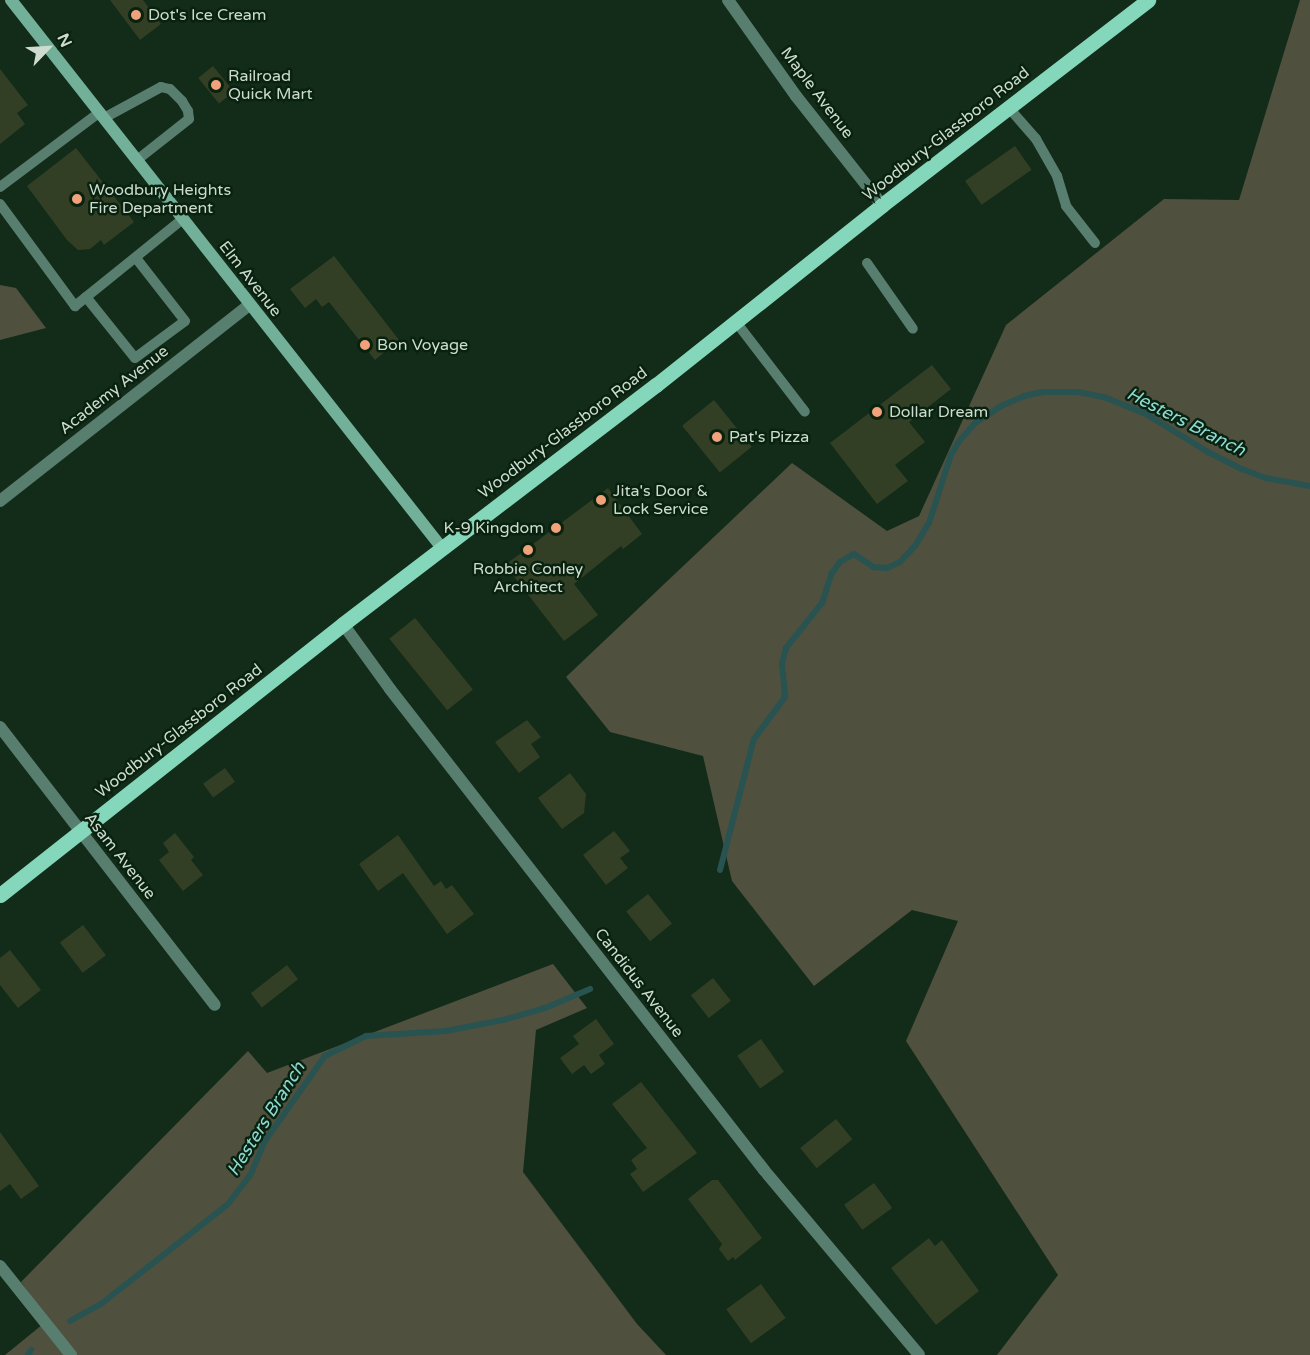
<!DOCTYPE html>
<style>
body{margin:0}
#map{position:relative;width:1310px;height:1355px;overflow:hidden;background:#132c19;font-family:"Varela Round",sans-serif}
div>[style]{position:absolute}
.green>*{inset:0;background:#50503e}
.stream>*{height:6px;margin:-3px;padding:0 3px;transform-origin:3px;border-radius:3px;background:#295350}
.building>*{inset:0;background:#323f24;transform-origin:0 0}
.service>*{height:10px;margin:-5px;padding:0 5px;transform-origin:5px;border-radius:5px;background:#587e70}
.minor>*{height:12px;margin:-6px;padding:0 6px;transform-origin:6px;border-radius:6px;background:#587e70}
.secondary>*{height:12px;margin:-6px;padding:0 6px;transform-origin:6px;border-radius:6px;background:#72b09a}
.primary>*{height:15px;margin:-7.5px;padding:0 7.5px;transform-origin:7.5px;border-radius:7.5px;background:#85d7bb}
.dots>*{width:16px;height:16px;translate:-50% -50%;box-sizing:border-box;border:3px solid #09220f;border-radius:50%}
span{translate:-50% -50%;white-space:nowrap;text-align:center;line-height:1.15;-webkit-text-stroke:5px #09220f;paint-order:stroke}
.poi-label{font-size:16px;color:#cddccf}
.left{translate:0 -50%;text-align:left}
.right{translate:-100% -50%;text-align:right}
.street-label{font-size:16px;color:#cddccf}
.water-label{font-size:18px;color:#8ddad5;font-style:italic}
.north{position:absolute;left:18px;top:18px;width:60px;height:60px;-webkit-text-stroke:4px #09220f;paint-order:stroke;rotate:65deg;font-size:16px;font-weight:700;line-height:24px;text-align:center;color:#cddccf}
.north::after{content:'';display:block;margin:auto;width:21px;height:27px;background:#cddccf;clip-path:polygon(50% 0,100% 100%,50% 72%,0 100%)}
</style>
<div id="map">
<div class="green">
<div style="clip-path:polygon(1300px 0,1310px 0,1310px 1355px,997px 1355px,1058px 1275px,906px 1041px,958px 921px,912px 910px,814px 986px,732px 881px,703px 756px,610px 732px,566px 677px,792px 463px,887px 531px,919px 516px,1006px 325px,1164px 199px,1239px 200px)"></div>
<div style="clip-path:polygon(0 285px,16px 288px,46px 328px,0 340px)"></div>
<div style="clip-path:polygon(553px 964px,587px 1008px,536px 1030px,523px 1172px,637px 1324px,666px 1355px,5px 1355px,48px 1320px,21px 1282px,248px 1051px,267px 1073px)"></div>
</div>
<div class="stream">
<div style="left:720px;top:870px;width:135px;rotate:-75.5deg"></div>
<div style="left:754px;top:739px;width:52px;rotate:-53.6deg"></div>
<div style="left:785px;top:697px;width:34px;rotate:-95deg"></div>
<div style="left:782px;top:663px;width:16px;rotate:-75deg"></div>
<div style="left:786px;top:648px;width:58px;rotate:-51.3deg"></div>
<div style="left:822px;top:603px;width:32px;rotate:-72deg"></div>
<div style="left:832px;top:573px;width:14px;rotate:-54deg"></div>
<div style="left:840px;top:562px;width:16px;rotate:-30deg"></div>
<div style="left:854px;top:554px;width:23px;rotate:34deg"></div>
<div style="left:873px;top:567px;width:14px;rotate:4deg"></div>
<div style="left:887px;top:568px;width:14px;rotate:-25deg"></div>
<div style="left:900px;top:562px;width:22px;rotate:-47deg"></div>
<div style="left:915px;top:546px;width:27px;rotate:-59deg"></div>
<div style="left:929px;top:523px;width:71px;rotate:-72.1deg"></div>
<div style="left:951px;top:455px;width:16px;rotate:-60deg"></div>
<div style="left:959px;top:441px;width:24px;rotate:-48deg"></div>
<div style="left:975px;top:423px;width:31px;rotate:-33deg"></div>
<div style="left:1001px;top:406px;width:25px;rotate:-23deg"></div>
<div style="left:1024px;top:396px;width:19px;rotate:-12deg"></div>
<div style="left:1043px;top:392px;width:35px"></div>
<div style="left:1078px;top:392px;width:26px;rotate:11deg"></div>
<div style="left:1104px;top:397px;width:45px;rotate:22deg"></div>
<div style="left:1146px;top:414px;width:73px;rotate:31.5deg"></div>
<div style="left:1208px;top:452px;width:38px;rotate:27deg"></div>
<div style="left:1242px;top:469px;width:26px;rotate:21deg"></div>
<div style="left:1266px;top:478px;width:45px;rotate:10.3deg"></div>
<div style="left:70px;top:1321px;width:35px;rotate:-29deg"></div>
<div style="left:101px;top:1304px;width:160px;rotate:-38.2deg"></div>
<div style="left:227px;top:1205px;width:37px;rotate:-52deg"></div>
<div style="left:250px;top:1176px;width:38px;rotate:-67deg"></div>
<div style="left:265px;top:1141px;width:104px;rotate:-54.8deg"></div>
<div style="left:325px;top:1056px;width:46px;rotate:-26deg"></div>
<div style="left:366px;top:1036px;width:80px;rotate:-3.6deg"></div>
<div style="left:446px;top:1031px;width:58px;rotate:-10.9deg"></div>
<div style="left:503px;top:1020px;width:44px;rotate:-15.9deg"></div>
<div style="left:545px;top:1008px;width:49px;rotate:-22.9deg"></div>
<div style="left:28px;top:1355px;width:6px;rotate:-59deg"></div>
</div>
<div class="building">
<div style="clip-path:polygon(110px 0,143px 0,161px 24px,140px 40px)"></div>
<div style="left:213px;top:66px;width:33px;height:19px;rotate:51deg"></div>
<div style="clip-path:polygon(0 69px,28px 105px,17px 113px,25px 124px,0 144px)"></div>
<div style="left:1015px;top:146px;width:29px;height:61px;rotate:55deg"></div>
<div style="clip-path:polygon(76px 148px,134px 222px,104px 245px,101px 240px,90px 249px,78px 250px,67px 240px,27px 186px)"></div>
<div style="clip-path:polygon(334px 256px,399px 340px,375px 360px,329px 302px,322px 307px,316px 299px,305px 308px,290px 289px)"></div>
<div style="clip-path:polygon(932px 365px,951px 389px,909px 422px,925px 442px,895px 465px,908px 481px,877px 504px,830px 443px)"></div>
<div style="left:714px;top:400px;width:60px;height:41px;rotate:51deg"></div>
<div style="clip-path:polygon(608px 488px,642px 534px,623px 549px,621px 546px,574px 584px,598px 615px,564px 641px,505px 565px)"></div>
<div style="left:415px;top:618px;width:92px;height:33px;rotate:51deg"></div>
<div style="clip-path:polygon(527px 720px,541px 737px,531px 744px,540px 757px,519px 773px,495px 742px)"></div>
<div style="left:225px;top:768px;width:17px;height:27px;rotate:54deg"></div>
<div style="clip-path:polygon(570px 773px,586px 794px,584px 813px,562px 829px,538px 798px)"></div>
<div style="clip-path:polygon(614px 831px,630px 851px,620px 858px,628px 868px,606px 885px,583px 855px)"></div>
<div style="clip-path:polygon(175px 833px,194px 857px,191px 860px,203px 875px,183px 891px,159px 860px,169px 852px,163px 843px)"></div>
<div style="clip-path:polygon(398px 835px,434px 886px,441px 881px,446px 889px,452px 885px,474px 914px,447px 934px,403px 873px,378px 891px,359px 864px)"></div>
<div style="left:648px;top:894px;width:38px;height:28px;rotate:51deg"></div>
<div style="left:83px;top:925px;width:38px;height:29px;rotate:53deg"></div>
<div style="clip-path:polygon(10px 950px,41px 990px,18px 1008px,0 985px,0 958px)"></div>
<div style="left:287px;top:965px;width:18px;height:46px;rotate:52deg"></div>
<div style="left:713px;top:978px;width:29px;height:28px;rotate:52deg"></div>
<div style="clip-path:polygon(596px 1019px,614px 1044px,599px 1055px,605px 1064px,591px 1074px,584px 1065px,572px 1074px,560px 1058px,579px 1044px,573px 1036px)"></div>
<div style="left:761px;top:1039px;width:40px;height:29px;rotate:55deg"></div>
<div style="clip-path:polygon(641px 1082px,697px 1153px,643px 1192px,630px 1174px,637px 1169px,631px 1160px,647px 1148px,612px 1104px)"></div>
<div style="left:836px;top:1119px;width:26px;height:46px;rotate:51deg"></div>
<div style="clip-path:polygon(0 1132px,39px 1186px,21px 1199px,10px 1184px,0 1191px)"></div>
<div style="clip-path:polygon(712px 1180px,718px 1180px,762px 1238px,735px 1260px,733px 1257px,728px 1261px,719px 1249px,722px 1244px,688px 1199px)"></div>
<div style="left:874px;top:1183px;width:31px;height:37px;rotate:54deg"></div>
<div style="clip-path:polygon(929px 1238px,935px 1246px,942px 1240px,979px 1291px,936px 1325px,891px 1268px)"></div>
<div style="left:761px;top:1284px;width:42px;height:43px;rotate:54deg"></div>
</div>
<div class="service">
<div style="left:1009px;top:108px;width:41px;rotate:48.9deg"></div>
<div style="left:1036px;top:139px;width:43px;rotate:60.4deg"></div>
<div style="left:1057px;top:176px;width:31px;rotate:73deg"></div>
<div style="left:1066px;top:206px;width:47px;rotate:51.9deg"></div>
<div style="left:104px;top:118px;width:65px;rotate:-28.5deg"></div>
<div style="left:161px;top:87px;width:9px;rotate:13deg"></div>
<div style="left:170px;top:89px;width:17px;rotate:45deg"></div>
<div style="left:182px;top:101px;width:12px;rotate:59deg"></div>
<div style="left:188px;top:111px;width:8px;rotate:83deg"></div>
<div style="left:189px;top:119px;width:66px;rotate:141.7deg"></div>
<div style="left:0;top:187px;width:125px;rotate:-36.9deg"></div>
<div style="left:0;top:204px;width:127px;rotate:53.7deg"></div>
<div style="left:75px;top:306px;width:139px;rotate:-38.9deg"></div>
<div style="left:867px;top:263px;width:80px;rotate:55.1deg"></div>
<div style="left:86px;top:297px;width:78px;rotate:51.2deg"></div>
<div style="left:135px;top:358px;width:62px;rotate:-36.5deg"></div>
<div style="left:185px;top:321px;width:80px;rotate:-127.9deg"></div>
<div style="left:736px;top:322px;width:113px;rotate:52.5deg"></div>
</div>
<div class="minor">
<div style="left:728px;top:0;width:118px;rotate:54.7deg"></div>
<div style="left:796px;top:96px;width:139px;rotate:51.7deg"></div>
<div style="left:0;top:501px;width:317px;rotate:-38.2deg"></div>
<div style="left:343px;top:624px;width:80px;rotate:54.1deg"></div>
<div style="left:390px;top:689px;width:609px;rotate:52.13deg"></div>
<div style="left:764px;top:1170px;width:241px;rotate:50deg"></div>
<div style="left:0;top:727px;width:351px;rotate:52.3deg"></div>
<div style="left:0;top:1266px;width:114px;rotate:51.4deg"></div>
</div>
<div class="secondary">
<div style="left:11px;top:0;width:697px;rotate:51.82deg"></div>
</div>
<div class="primary">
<div style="left:0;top:895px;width:437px;rotate:-38.3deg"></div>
<div style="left:343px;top:624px;width:394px;rotate:-37.4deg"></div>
<div style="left:656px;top:385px;width:289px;rotate:-38.5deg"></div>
<div style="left:882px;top:205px;width:336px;rotate:-37.6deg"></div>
</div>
<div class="dots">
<div style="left:136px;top:15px;background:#f1a27b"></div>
<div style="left:216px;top:85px;background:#f1a27b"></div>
<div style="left:77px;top:199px;background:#f1a27b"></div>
<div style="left:365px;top:345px;background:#f1a27b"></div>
<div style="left:877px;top:412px;background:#f1a27b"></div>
<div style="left:717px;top:437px;background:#f1a27b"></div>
<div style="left:601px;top:500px;background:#f1a27b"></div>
<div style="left:556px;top:528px;background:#f1a27b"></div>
<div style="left:528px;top:550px;background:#f1a27b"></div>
</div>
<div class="poi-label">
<span class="left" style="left:148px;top:15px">Dot's Ice Cream</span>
<span class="left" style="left:228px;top:85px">Railroad<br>Quick Mart</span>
<span class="left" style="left:89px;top:199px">Woodbury Heights<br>Fire Department</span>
<span class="left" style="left:377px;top:345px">Bon Voyage</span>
<span class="left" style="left:889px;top:412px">Dollar Dream</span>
<span class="left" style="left:729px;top:437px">Pat's Pizza</span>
<span class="left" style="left:613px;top:500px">Jita's Door &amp;<br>Lock Service</span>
<span class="right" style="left:544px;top:528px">K-9 Kingdom</span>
<span style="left:528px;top:578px">Robbie Conley<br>Architect</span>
</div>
<div class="street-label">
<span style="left:817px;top:93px;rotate:53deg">Maple Avenue</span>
<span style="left:946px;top:134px;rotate:-38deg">Woodbury-Glassboro Road</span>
<span style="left:250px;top:279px;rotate:52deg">Elm Avenue</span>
<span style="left:114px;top:390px;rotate:-38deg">Academy Avenue</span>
<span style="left:563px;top:433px;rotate:-37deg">Woodbury-Glassboro Road</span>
<span style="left:179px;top:731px;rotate:-38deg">Woodbury-Glassboro Road</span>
<span style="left:120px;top:856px;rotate:52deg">Asam Avenue</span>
<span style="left:639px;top:983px;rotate:52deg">Candidus Avenue</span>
</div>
<div class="water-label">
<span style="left:1186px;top:422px;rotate:27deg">Hesters Branch</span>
<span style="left:266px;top:1119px;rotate:-58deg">Hesters Branch</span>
</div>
<div class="north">N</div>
</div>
